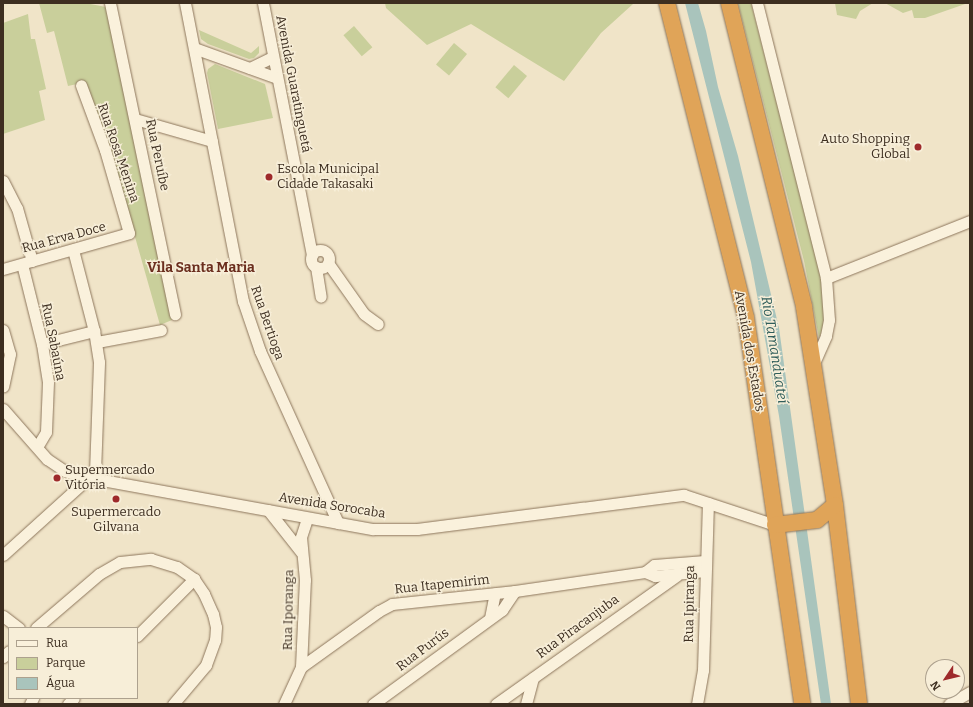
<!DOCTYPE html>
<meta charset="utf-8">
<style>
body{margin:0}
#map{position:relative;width:973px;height:707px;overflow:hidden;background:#f0e4c8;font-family:Bitter,serif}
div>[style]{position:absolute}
.green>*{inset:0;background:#c9cf9b;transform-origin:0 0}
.water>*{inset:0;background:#a9c4bc}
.roads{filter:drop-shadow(0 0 1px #8d765c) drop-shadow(0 0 1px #8d765c)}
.minor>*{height:11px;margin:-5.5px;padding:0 5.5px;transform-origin:5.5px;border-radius:5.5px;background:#faf1dc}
.minor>.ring{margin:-5.5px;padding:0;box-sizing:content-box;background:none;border:11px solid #faf1dc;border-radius:50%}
.highway>*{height:16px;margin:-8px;padding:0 8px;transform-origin:8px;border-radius:8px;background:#e0a458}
.dots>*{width:11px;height:11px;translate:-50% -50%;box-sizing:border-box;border:2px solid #f7eed8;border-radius:50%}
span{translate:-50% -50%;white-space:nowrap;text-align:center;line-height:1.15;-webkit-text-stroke:3px #f7eed8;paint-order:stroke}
.street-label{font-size:13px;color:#3d2e20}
.poi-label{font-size:13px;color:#3d2e20}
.right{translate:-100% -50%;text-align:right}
.left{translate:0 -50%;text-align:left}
.neighbourhood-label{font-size:14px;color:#6b2e1e;font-weight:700}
.water-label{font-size:14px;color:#2f5d5a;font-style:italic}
.frame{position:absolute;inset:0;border:4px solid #3d2e20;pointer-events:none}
.legend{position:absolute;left:8px;top:627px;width:130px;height:72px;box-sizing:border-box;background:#f7eed8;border:1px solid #ada18e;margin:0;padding:5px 7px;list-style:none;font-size:12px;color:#3d2e20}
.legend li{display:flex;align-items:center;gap:8px;height:20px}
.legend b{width:20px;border:1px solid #ada18e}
.north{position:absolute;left:925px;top:659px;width:40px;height:40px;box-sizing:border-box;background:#f7eed8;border:1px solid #ada18e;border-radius:50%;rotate:235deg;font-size:11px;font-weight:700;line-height:16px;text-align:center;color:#3d2e20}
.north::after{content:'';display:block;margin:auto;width:14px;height:18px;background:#9e2a2b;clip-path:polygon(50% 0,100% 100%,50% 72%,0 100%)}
</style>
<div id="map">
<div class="green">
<div style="clip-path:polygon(39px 3px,85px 3px,106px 7px,172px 320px,160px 325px,120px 184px,86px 82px,68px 86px,54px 31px,47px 33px)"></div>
<div style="clip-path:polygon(385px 3px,633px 3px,633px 4px,601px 33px,564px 81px,471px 24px,427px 45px,386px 8px)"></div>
<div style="clip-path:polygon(738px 3px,751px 3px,821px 275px,825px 302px,823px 329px,819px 338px,804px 261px)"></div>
<div style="clip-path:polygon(835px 3px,873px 3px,860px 11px,856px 19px,837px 15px)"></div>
<div style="clip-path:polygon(885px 3px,968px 3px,925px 18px,914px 18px,912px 10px,903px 13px)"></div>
<div style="clip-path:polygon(28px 14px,31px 39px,35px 39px,46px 89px,39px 91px,45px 120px,3px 134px,3px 23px)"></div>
<div style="left:354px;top:26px;width:28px;height:14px;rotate:49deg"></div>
<div style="clip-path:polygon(199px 30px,251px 53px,259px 46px,259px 53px,254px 58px,249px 59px,208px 44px,201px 39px)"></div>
<div style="left:454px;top:43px;width:17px;height:28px;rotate:40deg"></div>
<div style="clip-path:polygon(215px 64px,265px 84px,273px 118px,218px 129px,207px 73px,208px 69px)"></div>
<div style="left:514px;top:65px;width:17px;height:29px;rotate:40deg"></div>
</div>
<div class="water">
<div style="clip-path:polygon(685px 3px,698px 3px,706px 31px,718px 87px,738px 156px,779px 328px,831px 704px,821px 704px,779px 416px,751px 262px)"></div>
</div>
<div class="roads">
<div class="minor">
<div style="left:110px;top:3px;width:318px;rotate:78.2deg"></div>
<div style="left:185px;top:3px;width:304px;rotate:79deg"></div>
<div style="left:243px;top:301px;width:53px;rotate:71.2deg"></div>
<div style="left:260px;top:351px;width:189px;rotate:65.6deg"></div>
<div style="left:263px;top:3px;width:257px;rotate:79deg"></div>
<div style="left:757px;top:3px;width:284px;rotate:75.9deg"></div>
<div style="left:826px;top:278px;width:42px;rotate:85.9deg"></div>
<div style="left:829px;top:320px;width:16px;rotate:101deg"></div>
<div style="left:826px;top:336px;width:30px;rotate:114deg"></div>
<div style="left:194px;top:48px;width:88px;rotate:19.9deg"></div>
<div style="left:250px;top:68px;width:25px;rotate:-26deg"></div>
<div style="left:135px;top:119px;width:80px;rotate:15.9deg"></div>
<div style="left:3px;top:181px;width:30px;rotate:63deg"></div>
<div style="left:17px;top:208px;width:55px;rotate:74.2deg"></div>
<div class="ring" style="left:311px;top:250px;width:7px;height:7px"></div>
<div style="left:328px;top:263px;width:62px;rotate:54.8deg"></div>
<div style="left:364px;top:314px;width:17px;rotate:36deg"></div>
<div style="left:22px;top:264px;width:82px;rotate:76deg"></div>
<div style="left:42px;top:344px;width:38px;rotate:81deg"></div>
<div style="left:48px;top:382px;width:50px;rotate:92.3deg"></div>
<div style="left:46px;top:432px;width:17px;rotate:121deg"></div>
<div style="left:316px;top:267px;width:30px;rotate:81deg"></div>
<div style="left:3px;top:269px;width:131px;rotate:-15.9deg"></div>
<div style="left:129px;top:233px;width:86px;rotate:-106.1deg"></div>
<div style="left:105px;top:150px;width:69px;rotate:-110.3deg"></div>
<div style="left:826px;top:278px;width:155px;rotate:-21.6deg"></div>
<div style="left:3px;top:330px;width:25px;rotate:74deg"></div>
<div style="left:10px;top:354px;width:33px;rotate:102deg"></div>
<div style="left:97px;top:342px;width:65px;rotate:-10.6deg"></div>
<div style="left:42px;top:344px;width:54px;rotate:-14deg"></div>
<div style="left:3px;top:409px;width:67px;rotate:48.7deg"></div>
<div style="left:47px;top:459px;width:22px;rotate:34deg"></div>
<div style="left:65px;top:471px;width:16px;rotate:18deg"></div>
<div style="left:80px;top:476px;width:298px;rotate:10.3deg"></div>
<div style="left:373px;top:529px;width:44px"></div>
<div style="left:417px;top:529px;width:269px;rotate:-7.3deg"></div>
<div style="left:684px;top:495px;width:96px;rotate:18.2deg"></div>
<div style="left:268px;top:510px;width:53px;rotate:51.8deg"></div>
<div style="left:3px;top:555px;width:124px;rotate:-42.1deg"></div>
<div style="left:95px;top:472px;width:110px;rotate:-87.9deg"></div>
<div style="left:99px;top:362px;width:31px;rotate:-99deg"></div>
<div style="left:94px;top:331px;width:84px;rotate:-104.5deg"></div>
<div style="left:645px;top:572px;width:11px;rotate:-38deg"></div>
<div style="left:654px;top:565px;width:51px;rotate:-4.5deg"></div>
<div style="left:3px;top:616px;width:20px;rotate:37deg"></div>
<div style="left:490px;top:618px;width:25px;rotate:-79deg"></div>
<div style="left:36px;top:628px;width:83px;rotate:-40.6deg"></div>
<div style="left:99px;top:574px;width:24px;rotate:-30deg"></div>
<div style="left:120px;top:562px;width:31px;rotate:-6deg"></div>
<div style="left:151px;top:559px;width:27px;rotate:17deg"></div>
<div style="left:177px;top:567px;width:21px;rotate:35deg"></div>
<div style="left:194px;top:579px;width:18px;rotate:56deg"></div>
<div style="left:204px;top:594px;width:22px;rotate:66deg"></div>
<div style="left:213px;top:614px;width:13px;rotate:77deg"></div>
<div style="left:216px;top:627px;width:13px;rotate:94deg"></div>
<div style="left:215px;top:640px;width:27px;rotate:110deg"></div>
<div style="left:206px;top:665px;width:51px;rotate:130.2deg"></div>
<div style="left:137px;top:636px;width:81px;rotate:-45deg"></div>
<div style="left:3px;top:657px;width:8px;rotate:-45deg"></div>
<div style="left:301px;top:667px;width:87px;rotate:-87.4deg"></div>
<div style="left:305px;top:580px;width:43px;rotate:-95.3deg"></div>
<div style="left:301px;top:537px;width:20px;rotate:-72deg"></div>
<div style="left:30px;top:704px;width:7px;rotate:-63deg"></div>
<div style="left:68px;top:704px;width:8px;rotate:-45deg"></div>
<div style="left:284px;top:704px;width:41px;rotate:-65.3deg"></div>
<div style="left:301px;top:667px;width:96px;rotate:-35.7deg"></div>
<div style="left:379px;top:611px;width:15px;rotate:-28deg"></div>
<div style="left:392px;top:604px;width:124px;rotate:-6deg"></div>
<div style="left:515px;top:591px;width:131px;rotate:-8.3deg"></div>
<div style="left:645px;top:572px;width:11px;rotate:22deg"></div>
<div style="left:655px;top:576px;width:50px;rotate:-5.7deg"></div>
<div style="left:373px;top:704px;width:160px;rotate:-36.1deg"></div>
<div style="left:502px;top:610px;width:23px;rotate:-56deg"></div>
<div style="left:496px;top:704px;width:221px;rotate:-35.4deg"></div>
<div style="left:526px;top:704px;width:27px;rotate:-75deg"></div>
<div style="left:697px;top:704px;width:35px;rotate:-80deg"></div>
<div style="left:703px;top:670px;width:167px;rotate:-88.3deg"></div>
<div style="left:949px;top:704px;width:24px;rotate:-30deg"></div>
</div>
<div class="highway">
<div style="left:667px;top:3px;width:325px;rotate:75.9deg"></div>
<div style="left:746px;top:318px;width:390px;rotate:81.7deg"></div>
<div style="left:729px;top:3px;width:313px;rotate:76.1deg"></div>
<div style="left:804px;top:307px;width:200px;rotate:81.1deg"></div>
<div style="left:835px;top:505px;width:200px;rotate:83.1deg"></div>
<div style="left:775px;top:525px;width:42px;rotate:-6.8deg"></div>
<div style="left:817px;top:520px;width:23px;rotate:-40deg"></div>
</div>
</div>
<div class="dots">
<div style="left:918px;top:147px;background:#9e2a2b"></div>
<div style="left:269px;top:177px;background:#9e2a2b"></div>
<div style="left:57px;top:478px;background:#9e2a2b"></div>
<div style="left:116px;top:499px;background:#9e2a2b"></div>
</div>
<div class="street-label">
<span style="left:293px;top:84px;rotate:79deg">Avenida Guaratinguetá</span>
<span style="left:118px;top:153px;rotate:71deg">Rua Rosa Menina</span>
<span style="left:157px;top:155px;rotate:78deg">Rua Peruíbe</span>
<span style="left:64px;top:238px;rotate:-15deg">Rua Erva Doce</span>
<span style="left:267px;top:323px;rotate:71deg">Rua Bertioga</span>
<span style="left:53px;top:342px;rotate:79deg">Rua Sabaúna</span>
<span style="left:749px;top:351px;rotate:80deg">Avenida dos Estados</span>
<span style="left:332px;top:506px;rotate:9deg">Avenida Sorocaba</span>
<span style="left:442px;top:585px;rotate:-6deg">Rua Itapemirim</span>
<span style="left:690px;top:604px;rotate:-89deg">Rua Ipiranga</span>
<span style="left:289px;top:610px;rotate:-89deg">Rua Iporanga</span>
<span style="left:578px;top:627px;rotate:-36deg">Rua Piracanjuba</span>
<span style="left:423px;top:650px;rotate:-37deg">Rua Purús</span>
</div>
<div class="poi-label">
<span class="right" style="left:910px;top:147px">Auto Shopping<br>Global</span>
<span class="left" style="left:277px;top:177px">Escola Municipal<br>Cidade Takasaki</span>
<span class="left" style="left:65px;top:478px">Supermercado<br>Vitória</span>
<span style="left:116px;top:520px">Supermercado<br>Gilvana</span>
</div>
<div class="neighbourhood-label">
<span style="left:201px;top:268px">Vila Santa Maria</span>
</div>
<div class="water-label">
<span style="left:774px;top:350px;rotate:81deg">Rio Tamanduateí</span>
</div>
<div class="frame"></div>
<ul class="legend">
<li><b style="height:5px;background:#faf1dc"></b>Rua</li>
<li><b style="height:11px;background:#c9cf9b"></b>Parque</li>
<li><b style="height:11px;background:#a9c4bc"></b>Água</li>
</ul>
<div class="north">N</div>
</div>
